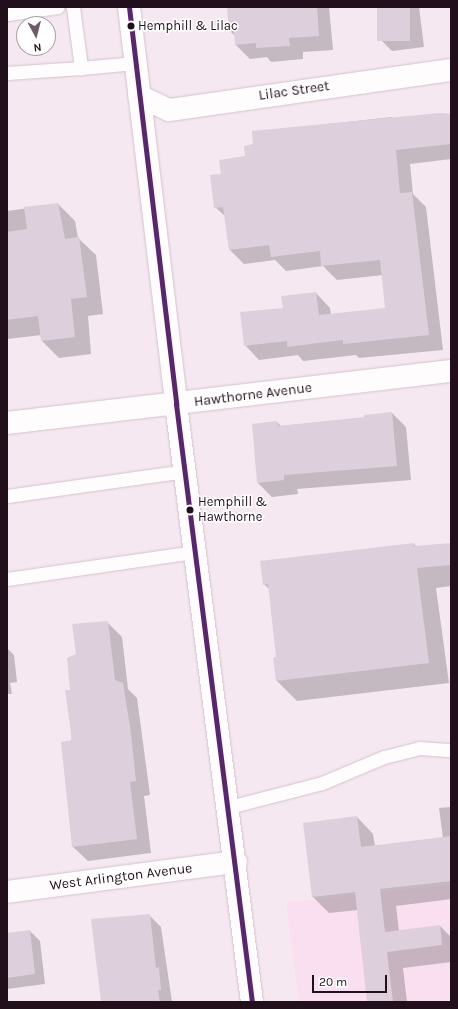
<!DOCTYPE html>
<style>
body{margin:0}
#map{position:relative;width:458px;height:1009px;overflow:hidden;background:#f5e8f0;font-family:Karla,sans-serif}
div>[style]{position:absolute}
.built>*{inset:0;background:#f9dfef}
.shadow>*{inset:0;background:#0003}
.building>*{inset:0;background:#ddd0dc;transform-origin:0 0}
.roads{filter:drop-shadow(0 0 1px #d2c3cc) drop-shadow(0 0 1px #d2c3cc)}
.lane>*{height:13px;margin:-6.5px;padding:0 6.5px;transform-origin:6.5px;border-radius:6.5px;background:#fefcfd}
.street>*{height:22px;margin:-11px;padding:0 11px;transform-origin:11px;border-radius:11px;background:#fefcfd}
.secondary>*{height:22px;margin:-11px;padding:0 11px;transform-origin:11px;border-radius:11px;background:#fefcfd}
.bus-1>*{height:5px;margin:-2.5px;padding:0 2.5px;transform-origin:2.5px;border-radius:2.5px;background:#5a256f}
.dots>*{width:11px;height:11px;translate:-50% -50%;box-sizing:border-box;border:2px solid #fff;border-radius:50%}
span{translate:-50% -50%;white-space:nowrap;text-align:center;line-height:1.15;-webkit-text-stroke:3px #fff;paint-order:stroke}
.bus-label{font-size:13px;color:#220f1c}
.left{translate:0 -50%;text-align:left}
.street-label{font-size:14px;color:#220f1c}
.frame{position:absolute;inset:0;border:8px solid #220f1c;pointer-events:none}
.north{position:absolute;left:16px;top:16px;width:40px;height:40px;box-sizing:border-box;background:#fff;border:1px solid #a79fa4;border-radius:50%;rotate:173deg;font-size:11px;font-weight:700;line-height:16px;text-align:center;color:#220f1c}
.north::after{content:'';display:block;margin:auto;width:14px;height:18px;background:#6c5b66;clip-path:polygon(50% 0,100% 100%,50% 72%,0 100%)}
.scale{position:absolute;left:312px;top:975px;width:75px;height:18px;box-sizing:border-box;border:2px solid #220f1c;border-top:0;padding-left:5px;font-size:12px;line-height:14px;white-space:nowrap;color:#220f1c;-webkit-text-stroke:3px #fff;paint-order:stroke}
</style>
<div id="map">
<div class="built">
<div style="clip-path:polygon(451px 884px,451px 1002px,299px 1002px,286px 903px)"></div>
</div>
<div class="shadow">
<div style="clip-path:polygon(228px 7px,329px 7px,333px 50px,303px 52px,303px 59px,271px 62px,267px 57px,250px 59px,236px 45px,235px 36px,230px 31px)"></div>
<div style="clip-path:polygon(378px 7px,419px 7px,424px 47px,392px 51px,382px 41px)"></div>
<div style="clip-path:polygon(451px 115px,451px 159px,410px 164px,413px 194px,426px 207px,443px 350px,359px 358px,356px 355px,303px 361px,298px 355px,259px 360px,245px 345px,284px 308px,316px 293px,330px 308px,331px 315px,386px 309px,383px 275px,337px 280px,323px 266px,286px 271px,275px 260px,244px 264px,230px 250px,226px 217px,215px 207px,222px 174px,246px 157px,254px 145px,253px 132px,392px 117px,394px 119px)"></div>
<div style="clip-path:polygon(58px 204px,75px 221px,78px 238px,96px 255px,103px 314px,88px 316px,91px 354px,59px 358px,42px 341px,42px 335px,7px 339px,7px 211px)"></div>
<div style="clip-path:polygon(392px 413px,406px 427px,411px 480px,297px 489px,298px 494px,272px 497px,258px 483px,277px 422px,281px 426px,365px 418px)"></div>
<div style="clip-path:polygon(414px 544px,417px 547px,451px 544px,451px 586px,436px 588px,449px 683px,297px 701px,277px 681px,277px 658px,270px 590px,264px 584px)"></div>
<div style="clip-path:polygon(107px 622px,122px 637px,128px 689px,137px 698px,150px 795px,144px 796px,151px 853px,88px 861px,73px 847px,71px 691px,77px 655px)"></div>
<div style="clip-path:polygon(7px 648px,14px 655px,17px 682px,10px 683px,12px 694px,7px 694px)"></div>
<div style="clip-path:polygon(451px 807px,451px 899px,396px 906px,399px 931px,440px 926px,451px 937px,451px 962px,403px 968px,407px 1002px,368px 1002px,358px 910px,329px 913px,313px 897px,357px 817px,373px 834px,375px 846px,443px 838px,439px 808px)"></div>
<div style="clip-path:polygon(149px 915px,161px 927px,172px 1002px,102px 1002px)"></div>
<div style="clip-path:polygon(30px 931px,40px 941px,45px 984px,7px 989px,7px 934px)"></div>
</div>
<div class="building">
<div style="clip-path:polygon(227px 7px,317px 7px,319px 36px,289px 38px,290px 46px,256px 48px,256px 43px,235px 45px,234px 31px,229px 31px)"></div>
<div style="left:377px;top:7px;width:33px;height:34px"></div>
<div style="clip-path:polygon(440px 113px,451px 114px,451px 144px,396px 150px,400px 193px,412px 192px,429px 335px,343px 344px,343px 340px,287px 347px,287px 341px,244px 346px,240px 312px,283px 308px,281px 296px,316px 292px,319px 315px,385px 308px,380px 260px,321px 266px,320px 251px,271px 257px,269px 245px,229px 250px,223px 207px,214px 208px,210px 175px,221px 174px,219px 160px,245px 156px,244px 146px,253px 144px,252px 131px)"></div>
<div style="clip-path:polygon(58px 203px,65px 239px,79px 237px,87px 297px,71px 299px,75px 337px,41px 341px,38px 316px,7px 320px,7px 232px,27px 229px,24px 207px)"></div>
<div style="clip-path:polygon(392px 412px,397px 466px,284px 475px,284px 480px,257px 483px,252px 424px,277px 421px,278px 426px,364px 417px,364px 415px)"></div>
<div style="clip-path:polygon(414px 543px,414px 546px,451px 543px,451px 565px,417px 568px,429px 663px,276px 681px,273px 658px,276px 657px,268px 584px,263px 585px,260px 561px)"></div>
<div style="clip-path:polygon(108px 621px,115px 680px,123px 683px,131px 733px,136px 781px,130px 782px,137px 839px,72px 847px,61px 742px,72px 740px,65px 690px,70px 690px,67px 658px,76px 654px,72px 624px)"></div>
<div style="clip-path:polygon(357px 816px,361px 847px,451px 836px,451px 881px,380px 889px,385px 932px,440px 925px,442px 945px,387px 952px,393px 1002px,367px 1002px,355px 892px,312px 897px,303px 823px)"></div>
<div style="clip-path:polygon(150px 914px,156px 968px,159px 967px,161px 990px,158px 990px,160px 1002px,101px 1002px,91px 919px)"></div>
<div style="clip-path:polygon(30px 930px,35px 974px,7px 978px,7px 933px)"></div>
</div>
<div class="roads">
<div class="lane">
<div style="left:73px;top:7px;width:62px;rotate:82.5deg"></div>
<div style="left:81px;top:68px;width:54px;rotate:-5.3deg"></div>
<div style="left:7px;top:14px;width:51px;rotate:-7.8deg"></div>
<div style="left:7px;top:73px;width:74px;rotate:-3.9deg"></div>
<div style="left:7px;top:496px;width:180px;rotate:-8deg"></div>
<div style="left:7px;top:579px;width:190px;rotate:-8.2deg"></div>
<div style="left:229px;top:807px;width:96px;rotate:-14.5deg"></div>
<div style="left:322px;top:783px;width:67px;rotate:-22.8deg"></div>
<div style="left:384px;top:757px;width:36px;rotate:-14deg"></div>
<div style="left:419px;top:748px;width:32px;rotate:4deg"></div>
</div>
<div class="street">
<div style="left:139px;top:96px;width:33px;rotate:25deg"></div>
<div style="left:169px;top:110px;width:285px;rotate:-8.1deg"></div>
<div style="left:7px;top:423px;width:447px;rotate:-6.7deg"></div>
<div style="left:7px;top:892px;width:231px;rotate:-7.5deg"></div>
</div>
<div class="secondary">
<div style="left:129px;top:7px;width:400px;rotate:83.2deg"></div>
<div style="left:176px;top:404px;width:603px;rotate:82.76deg"></div>
</div>
</div>
<div class="bus-1">
<div style="left:129px;top:7px;width:400px;rotate:83.2deg"></div>
<div style="left:176px;top:404px;width:603px;rotate:82.76deg"></div>
</div>
<div class="dots">
<div style="left:131px;top:26px;background:#220f1c"></div>
<div style="left:190px;top:510px;background:#220f1c"></div>
</div>
<div class="bus-label">
<span class="left" style="left:138px;top:26px">Hemphill &amp; Lilac</span>
<span class="left" style="left:198px;top:510px">Hemphill &amp;<br>Hawthorne</span>
</div>
<div class="street-label">
<span style="left:294px;top:91px;rotate:-8deg">Lilac Street</span>
<span style="left:253px;top:395px;rotate:-7deg">Hawthorne Avenue</span>
<span style="left:121px;top:877px;rotate:-7deg">West Arlington Avenue</span>
</div>
<div class="frame"></div>
<div class="north">N</div>
<div class="scale">20 m</div>
</div>
